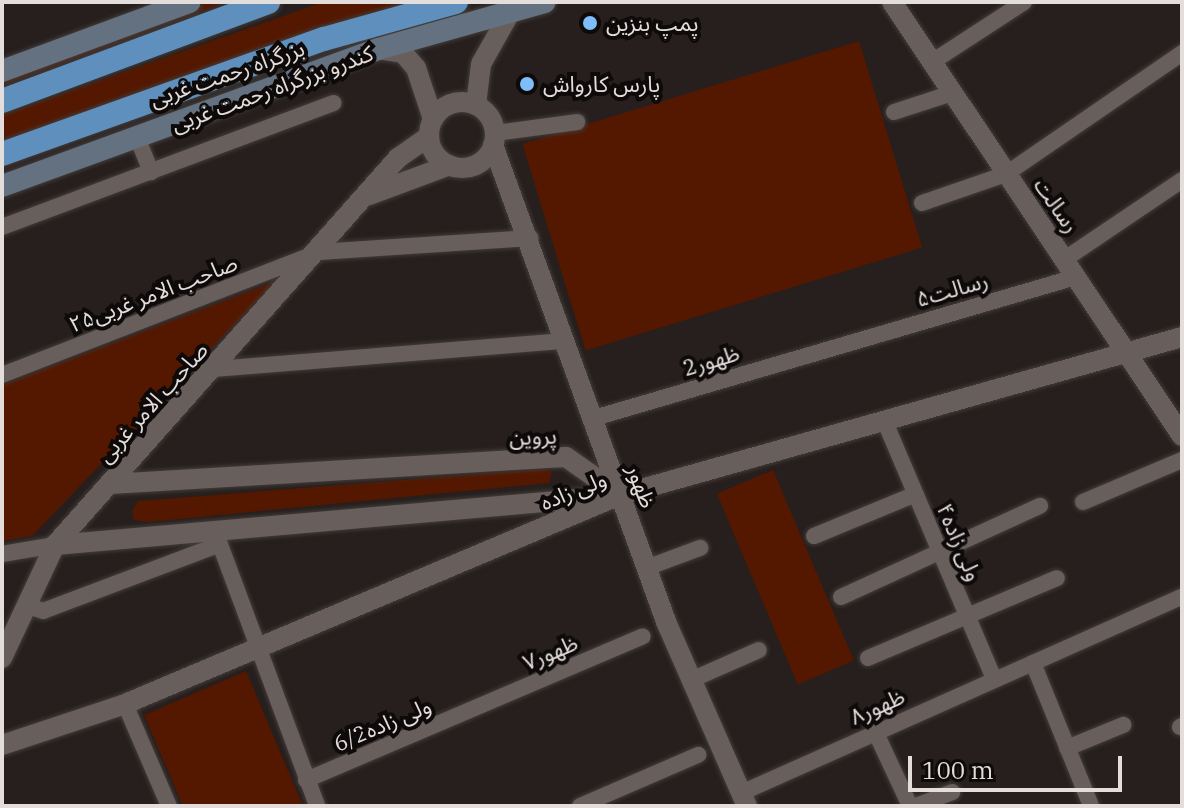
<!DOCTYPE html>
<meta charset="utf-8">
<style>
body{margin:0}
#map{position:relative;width:1184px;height:808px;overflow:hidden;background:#261f1d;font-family:"IBM Plex Serif","Noto Sans Arabic",serif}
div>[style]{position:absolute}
.green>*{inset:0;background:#541801;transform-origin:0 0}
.roads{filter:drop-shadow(0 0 2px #423c3a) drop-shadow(0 0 2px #423c3a)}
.minor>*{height:16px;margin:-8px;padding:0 8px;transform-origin:8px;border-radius:8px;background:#685f5c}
.tertiary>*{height:20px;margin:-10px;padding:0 10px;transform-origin:10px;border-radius:10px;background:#685f5c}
.tertiary>.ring{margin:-10px;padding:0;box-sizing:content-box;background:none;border:20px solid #685f5c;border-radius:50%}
.secondary>*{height:22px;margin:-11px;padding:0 11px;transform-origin:11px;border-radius:11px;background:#647180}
.trunk>*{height:24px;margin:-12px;padding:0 12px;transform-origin:12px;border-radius:12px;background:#5e8fbd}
.dots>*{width:22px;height:22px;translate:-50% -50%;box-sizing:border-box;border:4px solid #0d0a09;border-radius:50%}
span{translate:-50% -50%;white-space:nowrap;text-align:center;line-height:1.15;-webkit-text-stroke:8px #0d0a09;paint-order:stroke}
.poi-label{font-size:22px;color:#e3dddc}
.left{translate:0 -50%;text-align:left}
.street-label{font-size:22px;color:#e3dddc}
.frame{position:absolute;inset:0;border:4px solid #e3dddc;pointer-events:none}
.scale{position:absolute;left:908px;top:756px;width:214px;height:36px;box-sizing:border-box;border:4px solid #e3dddc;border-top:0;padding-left:10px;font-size:24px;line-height:28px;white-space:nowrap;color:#e3dddc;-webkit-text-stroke:6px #0d0a09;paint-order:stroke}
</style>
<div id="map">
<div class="green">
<div style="clip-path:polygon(210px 2px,227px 2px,2px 86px,2px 79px)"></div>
<div style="clip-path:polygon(323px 2px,410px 2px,2px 143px,2px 115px)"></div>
<div style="left:859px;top:41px;width:216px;height:352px;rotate:73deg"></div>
<div style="clip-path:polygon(276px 281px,32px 536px,2px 541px,2px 385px)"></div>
<div style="clip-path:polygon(544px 469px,552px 472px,549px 483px,147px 522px,134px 520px,132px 511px,138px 501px)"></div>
<div style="left:773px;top:470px;width:207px;height:61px;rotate:67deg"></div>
<div style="clip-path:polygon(246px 671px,303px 806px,183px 806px,144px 715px)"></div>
</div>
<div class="roads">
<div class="minor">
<div style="left:932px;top:62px;width:110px;rotate:-33.1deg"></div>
<div style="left:894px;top:112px;width:61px;rotate:-18.1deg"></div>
<div style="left:495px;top:133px;width:83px;rotate:-7.6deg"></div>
<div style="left:137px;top:137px;width:38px;rotate:68deg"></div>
<div style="left:922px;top:203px;width:89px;rotate:-19deg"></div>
<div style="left:1006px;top:174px;width:214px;rotate:-34.5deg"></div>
<div style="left:2px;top:227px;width:354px;rotate:-20.5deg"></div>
<div style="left:1065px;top:259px;width:141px;rotate:-34deg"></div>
<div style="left:215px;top:369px;width:352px;rotate:-4.6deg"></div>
<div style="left:2px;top:375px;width:340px;rotate:-21.2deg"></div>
<div style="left:319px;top:252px;width:212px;rotate:-3.8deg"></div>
<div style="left:594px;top:418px;width:502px;rotate:-16.31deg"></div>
<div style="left:885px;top:422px;width:279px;rotate:67deg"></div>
<div style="left:1083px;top:502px;width:108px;rotate:-23deg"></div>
<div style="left:215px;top:531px;width:293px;rotate:69.6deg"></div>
<div style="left:814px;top:536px;width:110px;rotate:-22.4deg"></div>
<div style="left:2px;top:554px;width:54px;rotate:-9.6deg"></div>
<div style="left:646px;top:568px;width:58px;rotate:-20.3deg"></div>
<div style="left:841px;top:597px;width:219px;rotate:-24.6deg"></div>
<div style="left:27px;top:606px;width:17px;rotate:17deg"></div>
<div style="left:43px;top:611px;width:189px;rotate:-20.7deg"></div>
<div style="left:868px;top:658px;width:205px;rotate:-22.9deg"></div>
<div style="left:1033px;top:663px;width:154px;rotate:67.9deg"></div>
<div style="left:691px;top:680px;width:74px;rotate:-23.8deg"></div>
<div style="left:125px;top:704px;width:111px;rotate:66.7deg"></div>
<div style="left:1180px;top:727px;width:2px;rotate:-27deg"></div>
<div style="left:875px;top:731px;width:83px;rotate:65deg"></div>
<div style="left:1067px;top:748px;width:61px;rotate:-22.3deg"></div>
<div style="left:306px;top:780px;width:366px;rotate:-23.1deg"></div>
<div style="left:741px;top:793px;width:483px;rotate:-24deg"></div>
<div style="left:580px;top:806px;width:129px;rotate:-23.4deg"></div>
<div style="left:916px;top:806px;width:39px;rotate:-21deg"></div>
</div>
<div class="tertiary">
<div style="left:892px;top:2px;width:522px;rotate:56.25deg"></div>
<div style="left:378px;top:49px;width:25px;rotate:9deg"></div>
<div style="left:403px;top:53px;width:20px;rotate:49deg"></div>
<div style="left:416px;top:68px;width:54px;rotate:71.6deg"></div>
<div class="ring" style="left:429px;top:102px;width:46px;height:46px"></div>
<div style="left:476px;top:105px;width:41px;rotate:-83deg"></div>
<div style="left:481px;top:64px;width:61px;rotate:-60.5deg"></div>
<div style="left:493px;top:145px;width:510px;rotate:70.04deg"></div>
<div style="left:667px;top:624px;width:199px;rotate:66.3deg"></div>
<div style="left:369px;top:195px;width:86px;rotate:-20.3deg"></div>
<div style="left:110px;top:484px;width:457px;rotate:-3.4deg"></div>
<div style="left:566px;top:457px;width:66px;rotate:35.1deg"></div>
<div style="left:55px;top:545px;width:548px;rotate:-5.02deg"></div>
<div style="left:2px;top:658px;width:125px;rotate:-64.9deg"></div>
<div style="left:55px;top:545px;width:517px;rotate:-48.45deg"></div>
<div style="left:398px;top:158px;width:38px;rotate:-35deg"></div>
<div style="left:2px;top:745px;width:130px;rotate:-18.4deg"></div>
<div style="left:125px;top:704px;width:537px;rotate:-22.89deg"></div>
<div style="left:620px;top:495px;width:584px;rotate:-15.7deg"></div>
</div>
<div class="secondary">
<div style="left:2px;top:71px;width:200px;rotate:-20.2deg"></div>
<div style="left:2px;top:186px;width:400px;rotate:-20deg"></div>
<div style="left:378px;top:49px;width:173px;rotate:-15.7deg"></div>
</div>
<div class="trunk">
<div style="left:2px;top:101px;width:284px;rotate:-20.4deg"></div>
<div style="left:2px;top:154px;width:342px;rotate:-19.7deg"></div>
<div style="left:324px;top:39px;width:137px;rotate:-15.7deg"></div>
</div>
</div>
<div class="dots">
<div style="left:590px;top:23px;background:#7ebdf9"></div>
<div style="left:527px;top:84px;background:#7ebdf9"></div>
</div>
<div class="poi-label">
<span class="left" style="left:606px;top:23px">پمپ بنزین</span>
<span class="left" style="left:543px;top:84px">پارس کارواش</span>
</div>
<div class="street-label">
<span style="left:227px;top:73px;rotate:-19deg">بزرگراه رحمت غربی</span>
<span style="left:272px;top:88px;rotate:-20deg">کندرو بزرگراه رحمت غربی</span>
<span style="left:1057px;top:205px;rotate:55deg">رسالت</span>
<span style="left:952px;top:289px;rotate:-16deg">رسالت۵</span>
<span style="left:153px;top:293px;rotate:-21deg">صاحب الامر غربی۲۵</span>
<span style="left:711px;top:360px;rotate:-17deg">2ظهور</span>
<span style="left:152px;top:402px;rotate:-48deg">صاحب الامر غربی</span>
<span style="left:533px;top:436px;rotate:-2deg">پروین</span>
<span style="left:642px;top:486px;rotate:70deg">ظهور</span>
<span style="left:573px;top:490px;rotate:-22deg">ولی زاده</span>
<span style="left:960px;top:542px;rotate:67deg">ولی زاده۴</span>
<span style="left:550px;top:652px;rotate:-23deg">ظهور۷</span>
<span style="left:877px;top:706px;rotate:-24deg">ظهور۸</span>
<span style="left:382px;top:724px;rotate:-23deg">6/2ولی زاده</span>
</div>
<div class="frame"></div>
<div class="scale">100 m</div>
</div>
